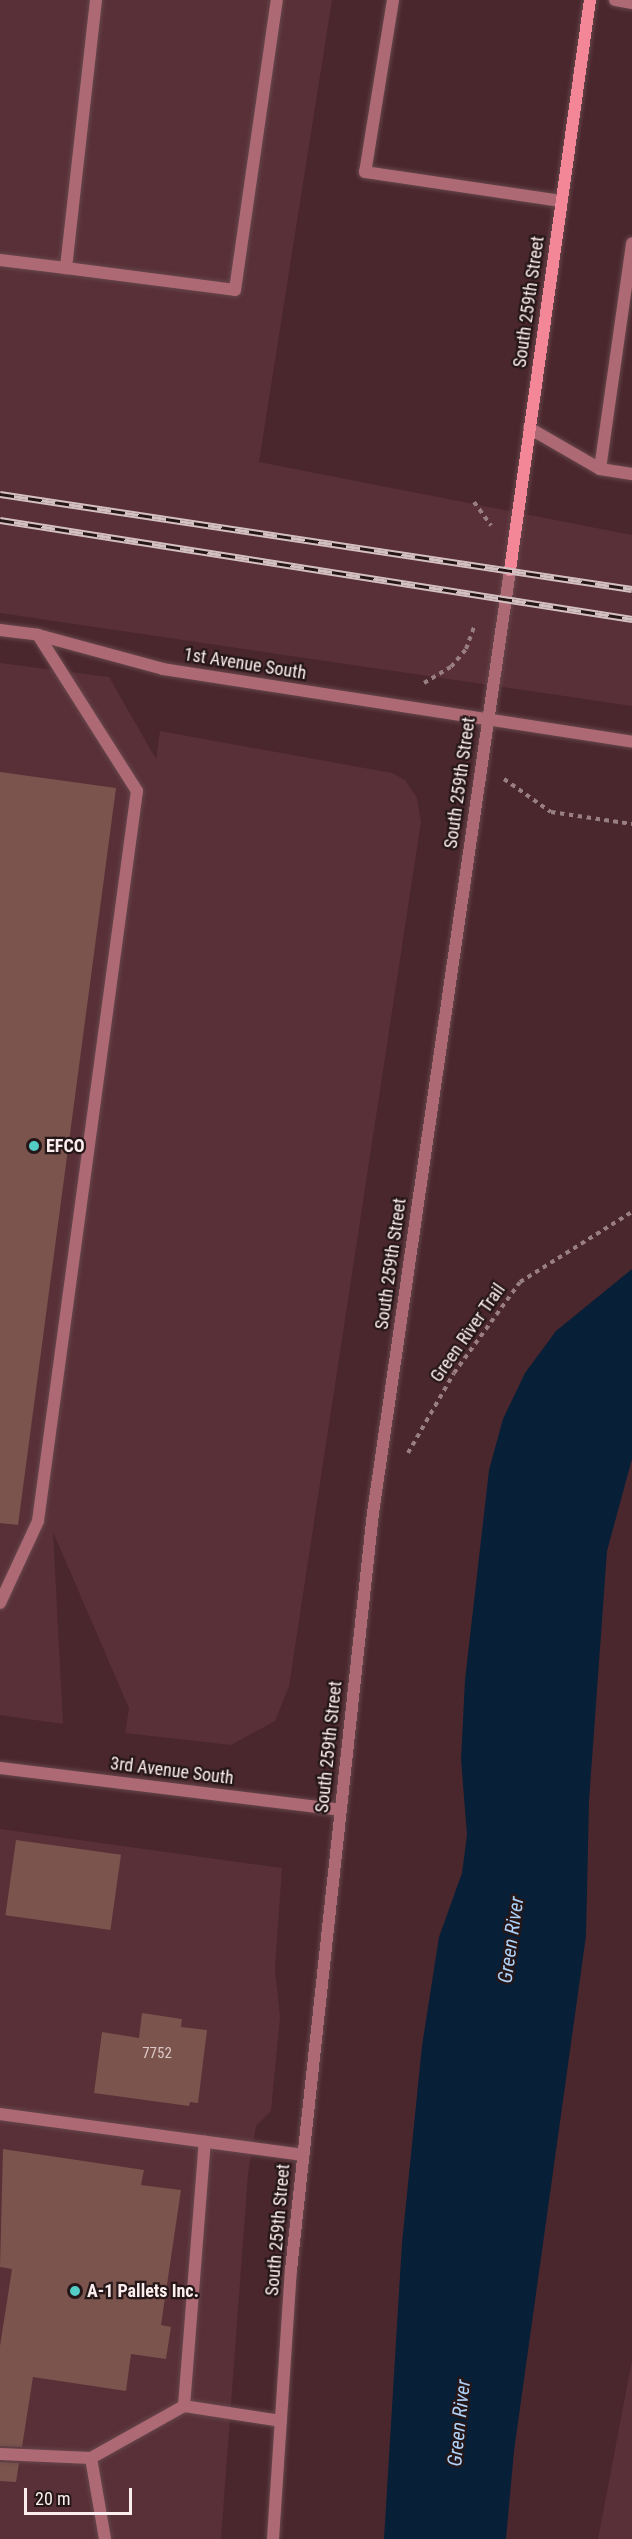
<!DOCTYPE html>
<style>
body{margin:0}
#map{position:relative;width:632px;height:2539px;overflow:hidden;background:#4a272d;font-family:"Roboto Condensed",sans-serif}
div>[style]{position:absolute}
.built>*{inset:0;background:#593037}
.water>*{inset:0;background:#071f37}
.building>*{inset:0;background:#7a544d;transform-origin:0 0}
.path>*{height:4px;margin-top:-2px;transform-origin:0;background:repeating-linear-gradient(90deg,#997f83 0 4.5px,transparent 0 9px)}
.roads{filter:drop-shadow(0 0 2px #66474c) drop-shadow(0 0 2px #66474c)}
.lane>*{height:12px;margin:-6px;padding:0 6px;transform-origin:6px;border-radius:6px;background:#ae6a74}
.street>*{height:12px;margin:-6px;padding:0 6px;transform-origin:6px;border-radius:6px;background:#ae6a74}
.secondary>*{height:12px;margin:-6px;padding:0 6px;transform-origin:6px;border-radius:6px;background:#f38798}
.rail>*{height:7px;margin-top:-3.5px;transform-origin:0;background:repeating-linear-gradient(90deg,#251618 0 14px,#d3c0c2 0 28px);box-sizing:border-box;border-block:2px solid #d3c0c2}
.dots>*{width:16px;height:16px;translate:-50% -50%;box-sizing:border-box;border:3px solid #251618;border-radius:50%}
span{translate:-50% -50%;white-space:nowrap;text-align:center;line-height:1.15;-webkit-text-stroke:4.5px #251618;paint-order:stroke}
.number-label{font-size:15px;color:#dcc8c6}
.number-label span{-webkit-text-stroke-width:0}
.street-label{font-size:18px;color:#fceeef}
.poi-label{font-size:18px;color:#fceeef;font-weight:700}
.left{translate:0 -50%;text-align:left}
.water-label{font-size:20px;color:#add1f8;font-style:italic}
.scale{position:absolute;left:24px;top:2488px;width:108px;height:27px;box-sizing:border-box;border:3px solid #fceeef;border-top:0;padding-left:8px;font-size:18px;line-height:21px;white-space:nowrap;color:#fceeef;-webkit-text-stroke:4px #251618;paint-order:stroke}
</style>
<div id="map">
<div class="built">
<div style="clip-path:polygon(0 0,332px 0,259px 462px,632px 535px,632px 706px,0 613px)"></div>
<div style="clip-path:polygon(0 663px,109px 677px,156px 759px,160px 731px,392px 773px,405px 780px,417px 798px,421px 822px,289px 1686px,275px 1721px,231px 1745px,125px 1733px,129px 1708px,53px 1532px,63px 1724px,0 1715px)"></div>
<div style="clip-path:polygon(0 1829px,282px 1868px,275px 1969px,280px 2018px,271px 2111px,256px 2126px,248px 2174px,221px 2539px,0 2539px)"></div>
<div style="clip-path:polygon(632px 2360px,632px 2539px,598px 2539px)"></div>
</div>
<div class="water">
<div style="clip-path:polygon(632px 1269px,632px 1459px,607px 1551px,589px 1801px,586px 1936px,514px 2451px,506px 2539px,384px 2539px,402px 2243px,422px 2046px,439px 1937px,462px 1873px,467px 1835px,461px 1759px,465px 1680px,489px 1470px,503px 1419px,525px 1373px,556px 1331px)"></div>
</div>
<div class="building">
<div style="clip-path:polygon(0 772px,116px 788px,18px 1525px,0 1523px)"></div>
<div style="left:16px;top:1840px;width:106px;height:76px;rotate:8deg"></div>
<div style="clip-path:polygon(142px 2013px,182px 2019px,181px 2027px,207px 2030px,198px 2103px,190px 2102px,189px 2106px,94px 2093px,102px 2032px,139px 2038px)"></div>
<div style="clip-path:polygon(3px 2149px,144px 2170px,141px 2185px,181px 2190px,161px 2325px,171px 2327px,166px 2359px,131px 2354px,126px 2391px,33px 2377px,22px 2447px,0 2446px,0 2346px,12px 2269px,0 2267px)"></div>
<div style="clip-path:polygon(0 2462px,19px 2463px,16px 2482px,0 2481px)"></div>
</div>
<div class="path">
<div style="left:474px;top:502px;width:29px;rotate:54deg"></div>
<div style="left:424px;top:683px;width:31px;rotate:-31deg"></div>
<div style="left:451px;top:667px;width:23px;rotate:-50deg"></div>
<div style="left:466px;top:649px;width:23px;rotate:-70deg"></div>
<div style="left:504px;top:779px;width:57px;rotate:35.1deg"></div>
<div style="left:551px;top:812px;width:82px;rotate:8.4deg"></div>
<div style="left:408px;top:1453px;width:92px;rotate:-60.1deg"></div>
<div style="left:454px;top:1373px;width:112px;rotate:-54deg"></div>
<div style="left:520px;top:1282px;width:132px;rotate:-32deg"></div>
</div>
<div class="roads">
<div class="lane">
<div style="left:96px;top:0;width:270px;rotate:96.4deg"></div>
<div style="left:66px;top:268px;width:170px;rotate:7.4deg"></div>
<div style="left:235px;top:290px;width:293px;rotate:-81.8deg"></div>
<div style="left:393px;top:0;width:174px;rotate:99.2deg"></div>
<div style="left:365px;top:172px;width:199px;rotate:8.4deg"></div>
<div style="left:615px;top:0;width:17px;rotate:10deg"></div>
<div style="left:0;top:260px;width:66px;rotate:6.9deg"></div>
<div style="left:529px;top:428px;width:82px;rotate:30deg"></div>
<div style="left:600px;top:469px;width:32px;rotate:9deg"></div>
<div style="left:600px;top:469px;width:228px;rotate:-81.9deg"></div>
<div style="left:0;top:1603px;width:90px;rotate:-65.1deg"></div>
<div style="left:38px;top:1521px;width:737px;rotate:-82.28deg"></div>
<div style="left:137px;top:791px;width:185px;rotate:-122.4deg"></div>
<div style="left:0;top:2114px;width:306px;rotate:7.7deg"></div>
<div style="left:184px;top:2406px;width:98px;rotate:8.8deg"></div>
<div style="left:0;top:2454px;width:91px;rotate:2.5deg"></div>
<div style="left:91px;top:2458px;width:107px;rotate:-29.2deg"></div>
<div style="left:184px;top:2406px;width:265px;rotate:-85.5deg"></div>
<div style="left:91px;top:2458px;width:82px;rotate:80.2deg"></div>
</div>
<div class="street">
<div style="left:0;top:630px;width:38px;rotate:7deg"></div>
<div style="left:38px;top:635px;width:130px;rotate:15.2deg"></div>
<div style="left:163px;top:669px;width:475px;rotate:8.8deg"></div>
<div style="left:0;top:1768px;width:343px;rotate:7deg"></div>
<div style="left:273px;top:2539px;width:270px;rotate:-86.2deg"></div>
<div style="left:291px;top:2270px;width:761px;rotate:-83.82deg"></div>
<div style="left:373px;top:1513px;width:953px;rotate:-81.73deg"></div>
</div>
<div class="secondary">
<div style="left:510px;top:570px;width:576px;rotate:-82.01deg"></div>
</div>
</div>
<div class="rail">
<div style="left:0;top:494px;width:639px;rotate:8.55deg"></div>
<div style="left:0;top:520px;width:640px;rotate:8.9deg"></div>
</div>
<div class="dots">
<div style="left:34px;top:1146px;background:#54cdc7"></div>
<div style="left:75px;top:2291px;background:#54cdc7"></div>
</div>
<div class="number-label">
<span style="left:157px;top:2054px">7752</span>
</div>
<div class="street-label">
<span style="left:529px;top:302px;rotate:-82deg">South 259th Street</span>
<span style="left:245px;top:664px;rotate:9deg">1st Avenue South</span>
<span style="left:460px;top:783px;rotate:-82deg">South 259th Street</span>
<span style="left:391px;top:1264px;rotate:-82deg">South 259th Street</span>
<span style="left:468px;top:1333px;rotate:-55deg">Green River Trail</span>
<span style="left:329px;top:1747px;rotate:-84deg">South 259th Street</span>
<span style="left:172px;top:1771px;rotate:7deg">3rd Avenue South</span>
<span style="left:278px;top:2230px;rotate:-85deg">South 259th Street</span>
</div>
<div class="poi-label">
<span class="left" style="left:46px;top:1146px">EFCO</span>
<span class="left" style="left:87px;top:2291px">A-1 Pallets Inc.</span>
</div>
<div class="water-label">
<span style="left:511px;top:1940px;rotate:-82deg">Green River</span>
<span style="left:459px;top:2423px;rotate:-84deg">Green River</span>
</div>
<div class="scale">20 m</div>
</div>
